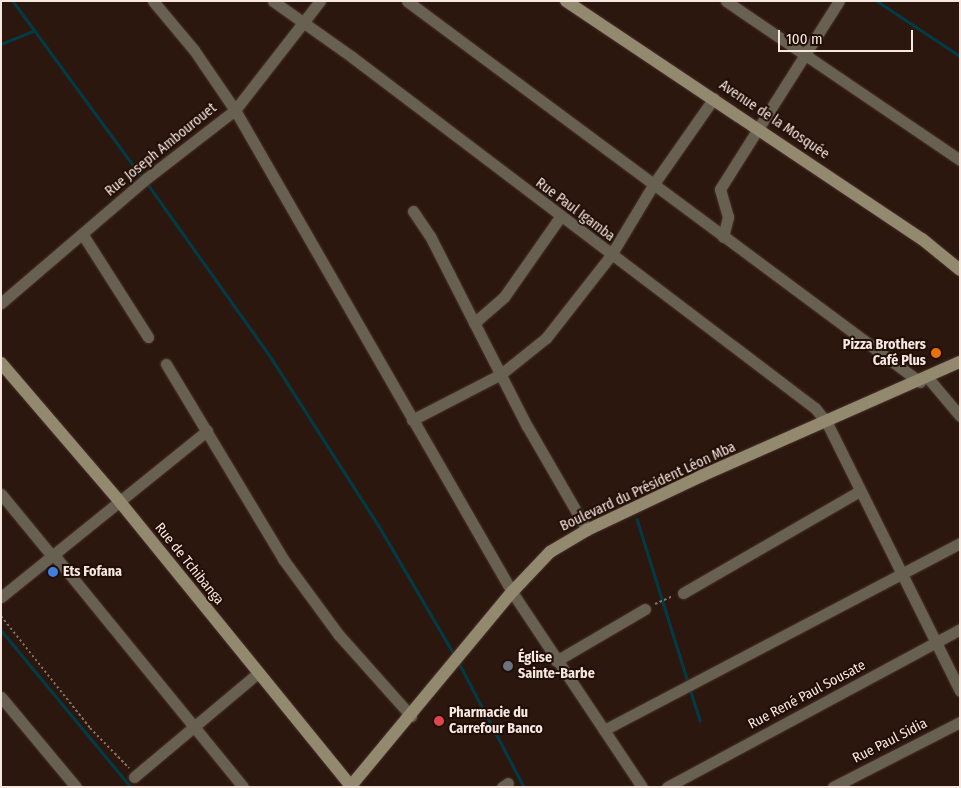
<!DOCTYPE html>
<meta charset="utf-8">
<style>
body{margin:0}
#map{position:relative;width:961px;height:788px;overflow:hidden;background:#2c170e;font-family:"Fira Sans Condensed",sans-serif}
div>[style]{position:absolute}
.stream>*{height:2.5px;margin:-1.25px;padding:0 1.25px;transform-origin:1.25px;border-radius:1.25px;background:#003c47}
.path>*{height:2px;margin-top:-1px;transform-origin:0;background:repeating-linear-gradient(90deg,#826f68 0 2.5px,transparent 0 5px)}
.roads{filter:drop-shadow(0 0 1px #48342c) drop-shadow(0 0 1px #48342c)}
.street>*{height:11px;margin:-5.5px;padding:0 5.5px;transform-origin:5.5px;border-radius:5.5px;background:#686151}
.secondary>*{height:12px;margin:-6px;padding:0 6px;transform-origin:6px;border-radius:6px;background:#93896f}
.dots>*{width:14px;height:14px;translate:-50% -50%;box-sizing:border-box;border:2px solid #210e06;border-radius:50%}
span{translate:-50% -50%;white-space:nowrap;text-align:center;line-height:1.15;-webkit-text-stroke:4px #210e06;paint-order:stroke}
.street-label{font-size:14px;color:#f6e7e1}
.poi-label{font-size:14px;color:#f6e7e1;font-weight:700}
.right{translate:-100% -50%;text-align:right}
.left{translate:0 -50%;text-align:left}
.frame{position:absolute;inset:0;border:2px solid #f6e7e1;pointer-events:none}
.scale{position:absolute;left:778px;top:30px;width:135px;height:22px;box-sizing:border-box;border:2px solid #f6e7e1;border-top:0;padding-left:6px;font-size:15px;line-height:18px;white-space:nowrap;color:#f6e7e1;-webkit-text-stroke:4px #210e06;paint-order:stroke}
</style>
<div id="map">
<div class="stream">
<div style="left:13px;top:1px;width:218px;rotate:53.8deg"></div>
<div style="left:877px;top:1px;width:100px;rotate:33.5deg"></div>
<div style="left:1px;top:44px;width:35px;rotate:-22deg"></div>
<div style="left:147px;top:183px;width:216px;rotate:54.6deg"></div>
<div style="left:272px;top:359px;width:198px;rotate:57.4deg"></div>
<div style="left:379px;top:526px;width:148px;rotate:59.6deg"></div>
<div style="left:637px;top:519px;width:171px;rotate:72.6deg"></div>
<div style="left:1px;top:630px;width:204px;rotate:50.4deg"></div>
<div style="left:459px;top:663px;width:140px;rotate:62.3deg"></div>
<div style="left:690px;top:689px;width:33px;rotate:72deg"></div>
</div>
<div class="path">
<div style="left:655px;top:604px;width:20px;rotate:-24deg"></div>
<div style="left:1px;top:616px;width:143px;rotate:51.5deg"></div>
<div style="left:90px;top:728px;width:56px;rotate:45.7deg"></div>
</div>
<div class="roads">
<div class="street">
<div style="left:153px;top:1px;width:64px;rotate:50.1deg"></div>
<div style="left:194px;top:50px;width:73px;rotate:55.7deg"></div>
<div style="left:235px;top:110px;width:556px;rotate:60.11deg"></div>
<div style="left:512px;top:592px;width:234px;rotate:56.3deg"></div>
<div style="left:273px;top:1px;width:97px;rotate:35.3deg"></div>
<div style="left:352px;top:57px;width:581px;rotate:37.17deg"></div>
<div style="left:815px;top:408px;width:19px;rotate:51deg"></div>
<div style="left:827px;top:423px;width:299px;rotate:63.6deg"></div>
<div style="left:407px;top:1px;width:639px;rotate:36.6deg"></div>
<div style="left:726px;top:1px;width:283px;rotate:34.2deg"></div>
<div style="left:413px;top:211px;width:30px;rotate:56deg"></div>
<div style="left:430px;top:236px;width:213px;rotate:63deg"></div>
<div style="left:527px;top:426px;width:120px;rotate:60deg"></div>
<div style="left:83px;top:235px;width:121px;rotate:57.5deg"></div>
<div style="left:723px;top:237px;width:21px;rotate:-76deg"></div>
<div style="left:728px;top:217px;width:29px;rotate:-106deg"></div>
<div style="left:720px;top:189px;width:222px;rotate:-57.7deg"></div>
<div style="left:1px;top:303px;width:192px;rotate:-40.6deg"></div>
<div style="left:147px;top:178px;width:111px;rotate:-37.7deg"></div>
<div style="left:235px;top:110px;width:138px;rotate:-52.1deg"></div>
<div style="left:474px;top:323px;width:40px;rotate:-41deg"></div>
<div style="left:504px;top:297px;width:98px;rotate:-55deg"></div>
<div style="left:166px;top:364px;width:227px;rotate:59deg"></div>
<div style="left:283px;top:559px;width:93px;rotate:53.7deg"></div>
<div style="left:338px;top:634px;width:110px;rotate:48.3deg"></div>
<div style="left:928px;top:378px;width:50px;rotate:49.9deg"></div>
<div style="left:412px;top:420px;width:100px;rotate:-27.3deg"></div>
<div style="left:501px;top:374px;width:58px;rotate:-38.7deg"></div>
<div style="left:546px;top:338px;width:105px;rotate:-51.9deg"></div>
<div style="left:611px;top:255px;width:82px;rotate:-59deg"></div>
<div style="left:653px;top:185px;width:106px;rotate:-55deg"></div>
<div style="left:1px;top:494px;width:80px;rotate:50.6deg"></div>
<div style="left:54px;top:555px;width:299px;rotate:50.8deg"></div>
<div style="left:683px;top:593px;width:204px;rotate:-30deg"></div>
<div style="left:1px;top:597px;width:265px;rotate:-38.9deg"></div>
<div style="left:556px;top:661px;width:103px;rotate:-30.3deg"></div>
<div style="left:1px;top:697px;width:117px;rotate:50.2deg"></div>
<div style="left:604px;top:730px;width:402px;rotate:-27.7deg"></div>
<div style="left:134px;top:777px;width:162px;rotate:-40deg"></div>
<div style="left:502px;top:787px;width:7px;rotate:-34deg"></div>
<div style="left:667px;top:787px;width:333px;rotate:-28.3deg"></div>
<div style="left:833px;top:787px;width:143px;rotate:-27.1deg"></div>
</div>
<div class="secondary">
<div style="left:566px;top:1px;width:428px;rotate:33.8deg"></div>
<div style="left:922px;top:239px;width:49px;rotate:39.2deg"></div>
<div style="left:1px;top:363px;width:183px;rotate:49.4deg"></div>
<div style="left:120px;top:502px;width:367px;rotate:50.9deg"></div>
<div style="left:350px;top:787px;width:254px;rotate:-50.3deg"></div>
<div style="left:512px;top:592px;width:55px;rotate:-46.5deg"></div>
<div style="left:550px;top:552px;width:43px;rotate:-30.7deg"></div>
<div style="left:587px;top:530px;width:126px;rotate:-25.3deg"></div>
<div style="left:701px;top:476px;width:283px;rotate:-23.8deg"></div>
</div>
</div>
<div class="dots">
<div style="left:936px;top:353px;background:#e8710a"></div>
<div style="left:53px;top:572px;background:#3f7fe0"></div>
<div style="left:508px;top:666px;background:#6b7280"></div>
<div style="left:439px;top:721px;background:#e0444e"></div>
</div>
<div class="street-label">
<span style="left:774px;top:120px;rotate:34deg">Avenue de la Mosquée</span>
<span style="left:161px;top:150px;rotate:-39deg">Rue Joseph Ambourouet</span>
<span style="left:575px;top:210px;rotate:37deg">Rue Paul Igamba</span>
<span style="left:648px;top:487px;rotate:-25deg">Boulevard du Président Léon Mba</span>
<span style="left:189px;top:564px;rotate:51deg">Rue de Tchibanga</span>
<span style="left:807px;top:695px;rotate:-28deg">Rue René Paul Sousate</span>
<span style="left:890px;top:741px;rotate:-27deg">Rue Paul Sidia</span>
</div>
<div class="poi-label">
<span class="right" style="left:926px;top:353px">Pizza Brothers<br>Café Plus</span>
<span class="left" style="left:63px;top:572px">Ets Fofana</span>
<span class="left" style="left:518px;top:666px">Église<br>Sainte-Barbe</span>
<span class="left" style="left:449px;top:721px">Pharmacie du<br>Carrefour Banco</span>
</div>
<div class="frame"></div>
<div class="scale">100 m</div>
</div>
